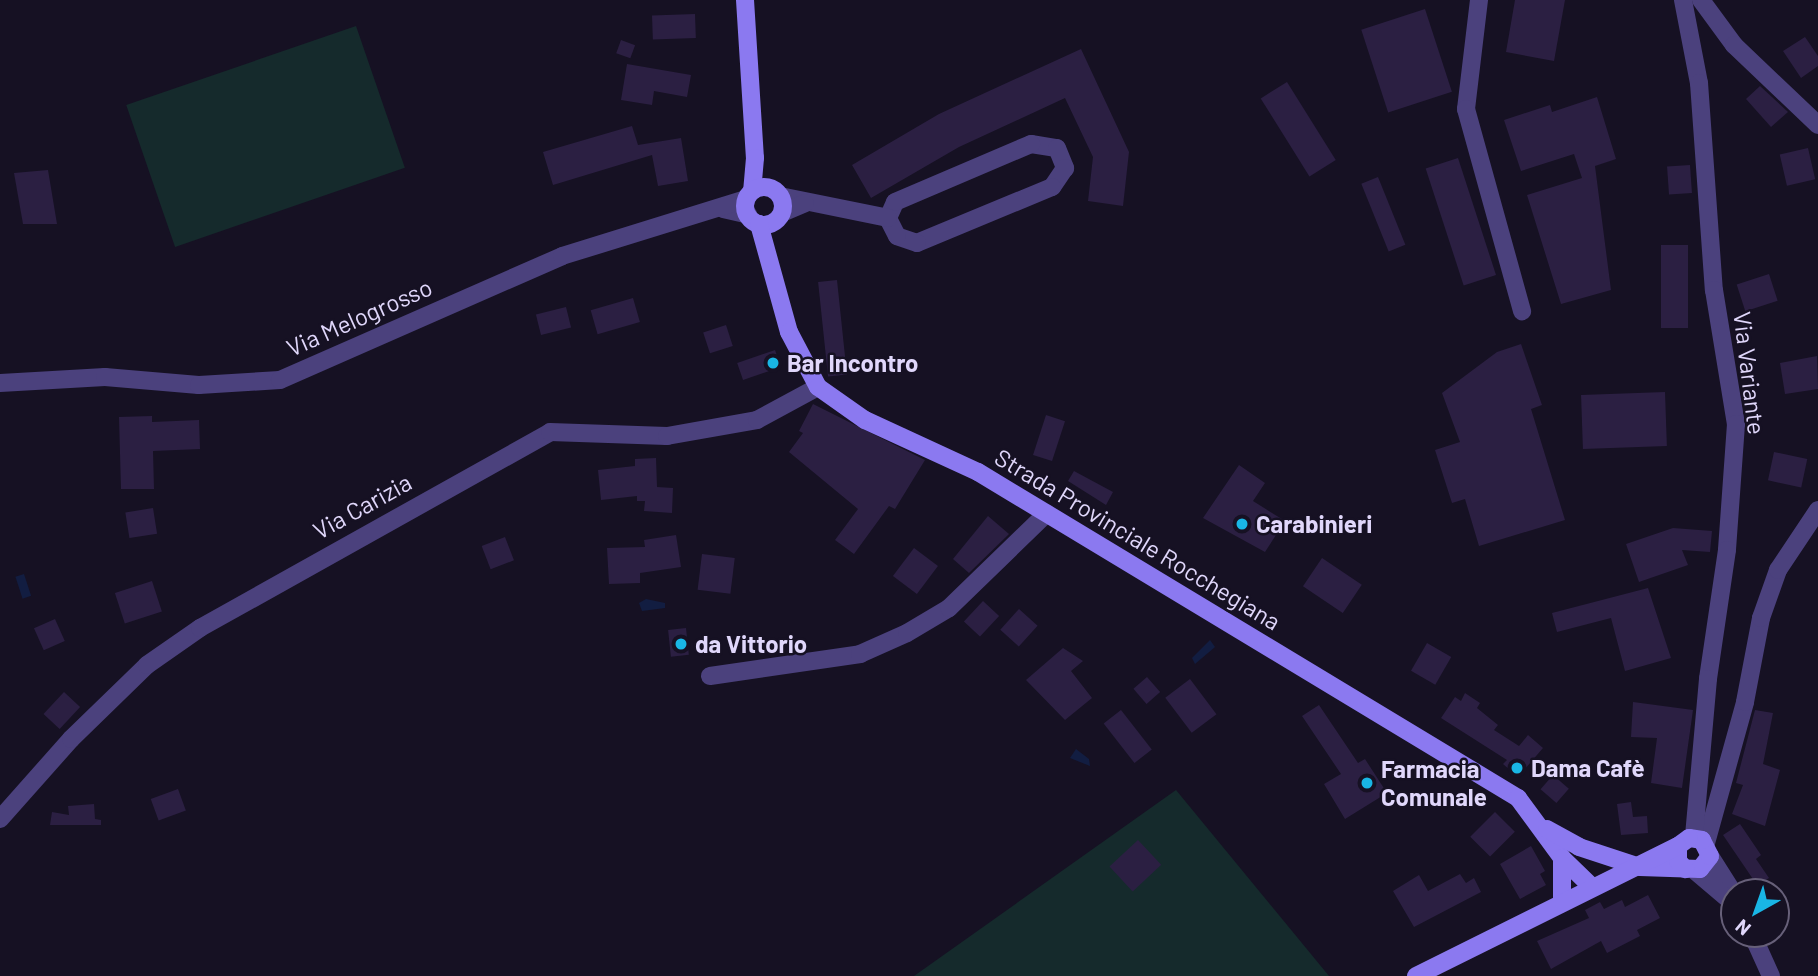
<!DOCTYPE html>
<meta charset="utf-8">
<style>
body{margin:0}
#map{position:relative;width:1818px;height:976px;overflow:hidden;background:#161123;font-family:Barlow,sans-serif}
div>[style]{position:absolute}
.green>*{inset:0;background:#152a2c;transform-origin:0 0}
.water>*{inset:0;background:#121d41;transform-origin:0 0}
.building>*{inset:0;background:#2b1f42;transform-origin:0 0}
.minor>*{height:18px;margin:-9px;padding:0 9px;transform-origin:9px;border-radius:9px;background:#4b417d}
.tertiary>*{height:18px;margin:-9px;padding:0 9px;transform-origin:9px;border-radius:9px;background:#4b417d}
.secondary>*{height:18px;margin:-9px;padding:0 9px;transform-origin:9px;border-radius:9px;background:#8b79f0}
.secondary>.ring{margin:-9px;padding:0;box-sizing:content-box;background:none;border:18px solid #8b79f0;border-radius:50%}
.dots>*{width:19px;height:19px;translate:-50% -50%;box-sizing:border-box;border:4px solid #161123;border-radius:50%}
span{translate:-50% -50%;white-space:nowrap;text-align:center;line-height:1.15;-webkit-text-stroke:5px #161123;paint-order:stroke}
.street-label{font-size:24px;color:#e0d7fb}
.poi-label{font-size:24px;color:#e0d7fb;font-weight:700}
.left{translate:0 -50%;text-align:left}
.north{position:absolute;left:1720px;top:878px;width:70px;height:70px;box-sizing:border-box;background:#161123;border:2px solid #676079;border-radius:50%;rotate:220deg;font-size:19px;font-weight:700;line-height:28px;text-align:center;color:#e0d7fb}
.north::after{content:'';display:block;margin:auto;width:24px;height:32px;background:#19b6e5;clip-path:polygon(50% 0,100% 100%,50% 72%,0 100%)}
</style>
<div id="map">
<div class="green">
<div style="left:356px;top:26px;width:150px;height:243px;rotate:71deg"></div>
<div style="clip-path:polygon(1176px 790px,1329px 976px,914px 976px)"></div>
</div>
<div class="water">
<div style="left:24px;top:574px;width:23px;height:9px;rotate:72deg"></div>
<div style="clip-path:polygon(646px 599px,665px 603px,665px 608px,642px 611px,639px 603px)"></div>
<div style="clip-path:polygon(1210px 640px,1215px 647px,1195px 664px,1192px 658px)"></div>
<div style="clip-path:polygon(1076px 749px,1089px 759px,1090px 766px,1070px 758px)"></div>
</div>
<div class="building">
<div style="clip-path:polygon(1515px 0,1565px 0,1554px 61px,1506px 52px)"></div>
<div style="left:1425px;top:9px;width:87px;height:67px;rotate:72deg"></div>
<div style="left:695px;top:14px;width:24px;height:43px;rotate:88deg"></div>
<div style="clip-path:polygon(1805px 37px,1818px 56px,1818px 66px,1801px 78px,1783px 51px)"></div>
<div style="left:621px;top:40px;width:15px;height:14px;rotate:20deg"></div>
<div style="clip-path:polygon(1081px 49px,1129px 152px,1123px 206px,1088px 201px,1093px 157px,1065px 98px,959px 147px,871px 198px,852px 165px,939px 114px)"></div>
<div style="clip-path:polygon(627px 64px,691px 75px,687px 97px,654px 91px,652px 105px,621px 100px)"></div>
<div style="left:1287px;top:82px;width:92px;height:31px;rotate:58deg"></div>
<div style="clip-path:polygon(1760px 86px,1788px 112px,1771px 127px,1746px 99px)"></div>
<div style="clip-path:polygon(1597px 97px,1616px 159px,1595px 166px,1611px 290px,1561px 304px,1527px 195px,1582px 178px,1574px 154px,1521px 171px,1504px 120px,1550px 105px,1552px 112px)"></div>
<div style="clip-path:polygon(632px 126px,638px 145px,681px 138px,688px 181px,658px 186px,652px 155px,553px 185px,543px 152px)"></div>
<div style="left:1808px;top:148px;width:32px;height:29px;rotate:77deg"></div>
<div style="left:1458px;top:158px;width:123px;height:34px;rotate:72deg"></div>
<div style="left:1690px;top:165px;width:28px;height:23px;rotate:86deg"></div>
<div style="clip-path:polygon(48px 170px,57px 224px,23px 224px,14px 173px)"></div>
<div style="left:1378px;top:177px;width:73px;height:18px;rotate:68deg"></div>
<div style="left:1661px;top:245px;width:27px;height:83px"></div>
<div style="left:1769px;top:274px;width:28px;height:34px;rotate:72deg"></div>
<div style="left:837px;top:280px;width:95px;height:19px;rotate:84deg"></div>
<div style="left:633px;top:298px;width:25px;height:44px;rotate:74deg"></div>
<div style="left:566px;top:307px;width:21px;height:31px;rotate:76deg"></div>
<div style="left:726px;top:325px;width:22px;height:24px;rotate:72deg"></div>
<div style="clip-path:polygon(1521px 344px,1542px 405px,1531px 409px,1565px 520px,1479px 546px,1465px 499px,1452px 503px,1435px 450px,1460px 442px,1442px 393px,1497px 352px)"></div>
<div style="left:775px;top:350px;width:18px;height:40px;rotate:71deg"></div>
<div style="clip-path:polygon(1817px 356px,1818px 389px,1785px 394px,1780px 363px)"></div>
<div style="left:1665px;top:392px;width:54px;height:84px;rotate:88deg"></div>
<div style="clip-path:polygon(813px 404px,925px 460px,895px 509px,889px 506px,854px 554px,835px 540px,858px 509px,789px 452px,803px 433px,799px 431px)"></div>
<div style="left:1046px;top:415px;width:20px;height:42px;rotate:18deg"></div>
<div style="clip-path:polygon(152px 416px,152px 422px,199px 420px,200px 449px,153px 451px,154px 489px,121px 489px,119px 417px)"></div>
<div style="left:1774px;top:452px;width:34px;height:29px;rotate:12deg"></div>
<div style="clip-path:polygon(656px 458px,657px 487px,673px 488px,672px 513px,644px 511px,645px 501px,637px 501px,637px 496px,601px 500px,598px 470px,635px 466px,635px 459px)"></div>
<div style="clip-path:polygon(1239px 465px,1265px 483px,1253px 501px,1285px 521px,1265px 552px,1203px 518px)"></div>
<div style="clip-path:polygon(1074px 471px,1113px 492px,1106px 505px,1068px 481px)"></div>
<div style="left:153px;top:508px;width:26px;height:28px;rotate:81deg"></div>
<div style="clip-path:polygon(988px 516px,1009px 534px,969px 573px,953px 559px)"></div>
<div style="clip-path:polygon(1673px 528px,1712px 531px,1710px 552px,1682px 550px,1688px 565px,1639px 582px,1626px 544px)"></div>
<div style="clip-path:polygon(676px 535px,681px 567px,640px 573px,640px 583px,609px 584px,607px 548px,645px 547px,644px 540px)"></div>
<div style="left:505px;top:537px;width:25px;height:25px;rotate:69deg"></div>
<div style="left:914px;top:548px;width:30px;height:35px;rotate:37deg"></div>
<div style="left:702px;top:554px;width:33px;height:36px;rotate:7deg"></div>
<div style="left:1322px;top:558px;width:48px;height:34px;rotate:34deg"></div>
<div style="left:152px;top:581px;width:32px;height:39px;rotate:72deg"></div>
<div style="clip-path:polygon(1648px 588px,1671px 658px,1625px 671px,1611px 618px,1557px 632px,1552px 613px)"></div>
<div style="left:983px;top:601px;width:22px;height:28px;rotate:43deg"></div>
<div style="left:1019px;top:609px;width:25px;height:28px;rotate:42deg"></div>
<div style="left:55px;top:619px;width:24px;height:23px;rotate:66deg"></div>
<div style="left:686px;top:628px;width:27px;height:18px;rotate:84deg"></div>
<div style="left:1427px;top:643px;width:28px;height:32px;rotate:30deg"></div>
<div style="clip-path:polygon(1063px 648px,1083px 661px,1071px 671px,1092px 698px,1065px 720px,1026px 680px)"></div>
<div style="left:1147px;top:677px;width:20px;height:18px;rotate:49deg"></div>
<div style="left:1190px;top:679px;width:44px;height:31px;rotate:53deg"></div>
<div style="left:64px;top:692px;width:22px;height:30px;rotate:43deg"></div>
<div style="clip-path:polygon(1465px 693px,1480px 703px,1477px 708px,1498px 725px,1494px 730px,1519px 746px,1528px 735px,1543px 748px,1518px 777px,1503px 764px,1507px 760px,1441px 718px,1455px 697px,1461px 701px)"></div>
<div style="clip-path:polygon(1633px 702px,1693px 710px,1682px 788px,1651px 783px,1657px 738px,1631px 737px)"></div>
<div style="clip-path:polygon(1319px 705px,1358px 763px,1365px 759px,1387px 793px,1345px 819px,1324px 784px,1341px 774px,1302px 716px)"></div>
<div style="left:1121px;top:710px;width:50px;height:22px;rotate:52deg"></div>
<div style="clip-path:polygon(1755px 710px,1773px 713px,1763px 764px,1780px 770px,1765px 826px,1732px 814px,1743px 785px,1736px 783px)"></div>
<div style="left:1553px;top:775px;width:21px;height:19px;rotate:41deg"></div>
<div style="left:178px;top:789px;width:23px;height:29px;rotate:70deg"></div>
<div style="clip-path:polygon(1631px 802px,1633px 817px,1647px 816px,1648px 833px,1621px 835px,1617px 804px)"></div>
<div style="clip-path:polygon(94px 804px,95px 819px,101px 820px,101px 825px,50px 825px,52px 812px,69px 815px,68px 806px)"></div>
<div style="left:1495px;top:812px;width:28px;height:35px;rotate:45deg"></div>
<div style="clip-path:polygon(1740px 824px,1761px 855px,1756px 859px,1769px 878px,1757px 885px,1723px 835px)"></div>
<div style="left:1138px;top:840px;width:34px;height:39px;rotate:47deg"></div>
<div style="clip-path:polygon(1531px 846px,1545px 871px,1540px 874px,1546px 885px,1520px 899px,1500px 864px)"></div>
<div style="clip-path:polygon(1460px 874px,1466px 883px,1474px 878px,1481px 892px,1414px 927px,1393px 891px,1419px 875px,1428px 891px)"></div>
<div style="clip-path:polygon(1648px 895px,1660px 918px,1637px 930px,1640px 936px,1607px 953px,1601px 941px,1551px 969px,1537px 941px,1589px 918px,1585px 910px,1600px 902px,1604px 909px,1622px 900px,1625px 907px)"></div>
</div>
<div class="minor">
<div style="left:1479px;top:0;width:110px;rotate:96.8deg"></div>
<div style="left:1466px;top:109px;width:210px;rotate:74.5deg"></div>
<div style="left:1701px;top:0;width:56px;rotate:53.7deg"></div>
<div style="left:1734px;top:45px;width:116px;rotate:43.6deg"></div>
<div style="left:1031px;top:144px;width:26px;rotate:9deg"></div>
<div style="left:1057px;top:148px;width:22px;rotate:68deg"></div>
<div style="left:1065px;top:168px;width:23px;rotate:124deg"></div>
<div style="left:1052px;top:187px;width:146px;rotate:157.5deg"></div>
<div style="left:917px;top:243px;width:21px;rotate:-161deg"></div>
<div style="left:897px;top:236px;width:20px;rotate:-117deg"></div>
<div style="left:888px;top:218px;width:17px;rotate:-66deg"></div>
<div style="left:895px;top:202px;width:148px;rotate:-23.1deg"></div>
<div style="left:780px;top:196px;width:110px;rotate:11.5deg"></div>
<div style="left:782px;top:213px;width:25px;rotate:-23deg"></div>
<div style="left:710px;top:676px;width:152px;rotate:-8.3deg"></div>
<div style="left:860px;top:654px;width:51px;rotate:-24.1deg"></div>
<div style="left:907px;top:633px;width:49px;rotate:-30.8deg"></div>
<div style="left:949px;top:608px;width:136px;rotate:-44.1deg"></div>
<div style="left:0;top:819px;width:107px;rotate:-48.4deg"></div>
<div style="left:71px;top:739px;width:106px;rotate:-44.2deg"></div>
<div style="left:147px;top:665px;width:65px;rotate:-34.9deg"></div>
<div style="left:200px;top:628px;width:401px;rotate:-29.2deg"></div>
<div style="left:550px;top:432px;width:117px;rotate:2deg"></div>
<div style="left:667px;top:436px;width:91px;rotate:-10.1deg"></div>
<div style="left:757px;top:420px;width:69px;rotate:-28.4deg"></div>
<div style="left:1706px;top:843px;width:146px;rotate:-74.5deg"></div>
<div style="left:1745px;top:702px;width:86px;rotate:-79.2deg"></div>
<div style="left:1761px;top:618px;width:51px;rotate:-70.5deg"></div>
<div style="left:1778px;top:570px;width:72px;rotate:-56.3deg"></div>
</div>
<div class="tertiary">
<div style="left:1683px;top:0;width:85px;rotate:79.1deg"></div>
<div style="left:1699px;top:83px;width:208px;rotate:85.9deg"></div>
<div style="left:1714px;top:290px;width:136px;rotate:80.7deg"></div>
<div style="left:1736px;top:424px;width:126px;rotate:94.1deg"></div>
<div style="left:1727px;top:550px;width:130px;rotate:98.4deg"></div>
<div style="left:1708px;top:679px;width:159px;rotate:95.1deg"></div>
<div style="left:723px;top:209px;width:26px;rotate:13deg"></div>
<div style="left:0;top:383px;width:105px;rotate:-3.3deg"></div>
<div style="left:105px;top:377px;width:94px;rotate:4.9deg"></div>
<div style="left:199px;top:385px;width:81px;rotate:-3.5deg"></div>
<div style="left:280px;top:380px;width:308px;rotate:-23.7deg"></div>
<div style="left:562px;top:256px;width:193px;rotate:-17.2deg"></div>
<div style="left:1710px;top:856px;width:45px;rotate:57.7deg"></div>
<div style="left:1695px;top:871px;width:51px;rotate:40.2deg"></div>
<div style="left:1752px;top:934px;width:46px;rotate:65.7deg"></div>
</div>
<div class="secondary">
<div style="left:745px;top:0;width:158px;rotate:86.4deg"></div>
<div style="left:755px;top:158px;width:33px;rotate:95deg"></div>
<div class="ring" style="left:745px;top:187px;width:20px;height:20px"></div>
<div style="left:759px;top:224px;width:112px;rotate:74.5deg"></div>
<div style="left:789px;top:332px;width:62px;rotate:62.2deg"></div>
<div style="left:818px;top:387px;width:57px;rotate:35.1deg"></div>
<div style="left:865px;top:420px;width:124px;rotate:24.7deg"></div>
<div style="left:978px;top:472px;width:631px;rotate:31.12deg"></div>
<div style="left:1518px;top:798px;width:74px;rotate:53.7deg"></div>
<div style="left:1562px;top:858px;width:42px;rotate:44deg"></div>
<div style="left:1547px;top:829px;width:37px;rotate:29deg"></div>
<div style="left:1579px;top:847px;width:64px;rotate:18.2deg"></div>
<div style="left:1640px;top:867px;width:60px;rotate:1.9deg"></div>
<div style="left:1700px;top:869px;width:16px;rotate:-52deg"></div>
<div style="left:1710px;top:856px;width:18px;rotate:-117deg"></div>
<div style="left:1702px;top:840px;width:13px;rotate:-171deg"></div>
<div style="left:1689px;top:838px;width:14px;rotate:144deg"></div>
<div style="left:1678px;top:846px;width:15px;rotate:90deg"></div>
<div style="left:1678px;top:861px;width:11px;rotate:49deg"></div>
<div style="left:1562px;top:901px;width:43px;rotate:-90deg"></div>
<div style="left:1416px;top:976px;width:292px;rotate:-26.4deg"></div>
</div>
<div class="dots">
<div style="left:773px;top:363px;background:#19b6e5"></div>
<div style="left:1242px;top:524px;background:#19b6e5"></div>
<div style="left:681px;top:644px;background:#19b6e5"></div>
<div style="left:1517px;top:768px;background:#19b6e5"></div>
<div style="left:1367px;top:783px;background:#19b6e5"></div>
</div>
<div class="street-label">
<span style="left:359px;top:317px;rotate:-24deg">Via Melogrosso</span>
<span style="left:1750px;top:373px;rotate:83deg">Via Variante</span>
<span style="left:362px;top:506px;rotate:-29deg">Via Carizia</span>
<span style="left:1138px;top:539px;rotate:31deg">Strada Provinciale Rocchegiana</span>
</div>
<div class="poi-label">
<span class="left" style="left:787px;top:363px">Bar Incontro</span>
<span class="left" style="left:1256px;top:524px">Carabinieri</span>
<span class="left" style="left:695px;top:644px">da Vittorio</span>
<span class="left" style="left:1531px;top:768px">Dama Cafè</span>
<span class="left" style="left:1381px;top:783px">Farmacia<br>Comunale</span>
</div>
<div class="north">N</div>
</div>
